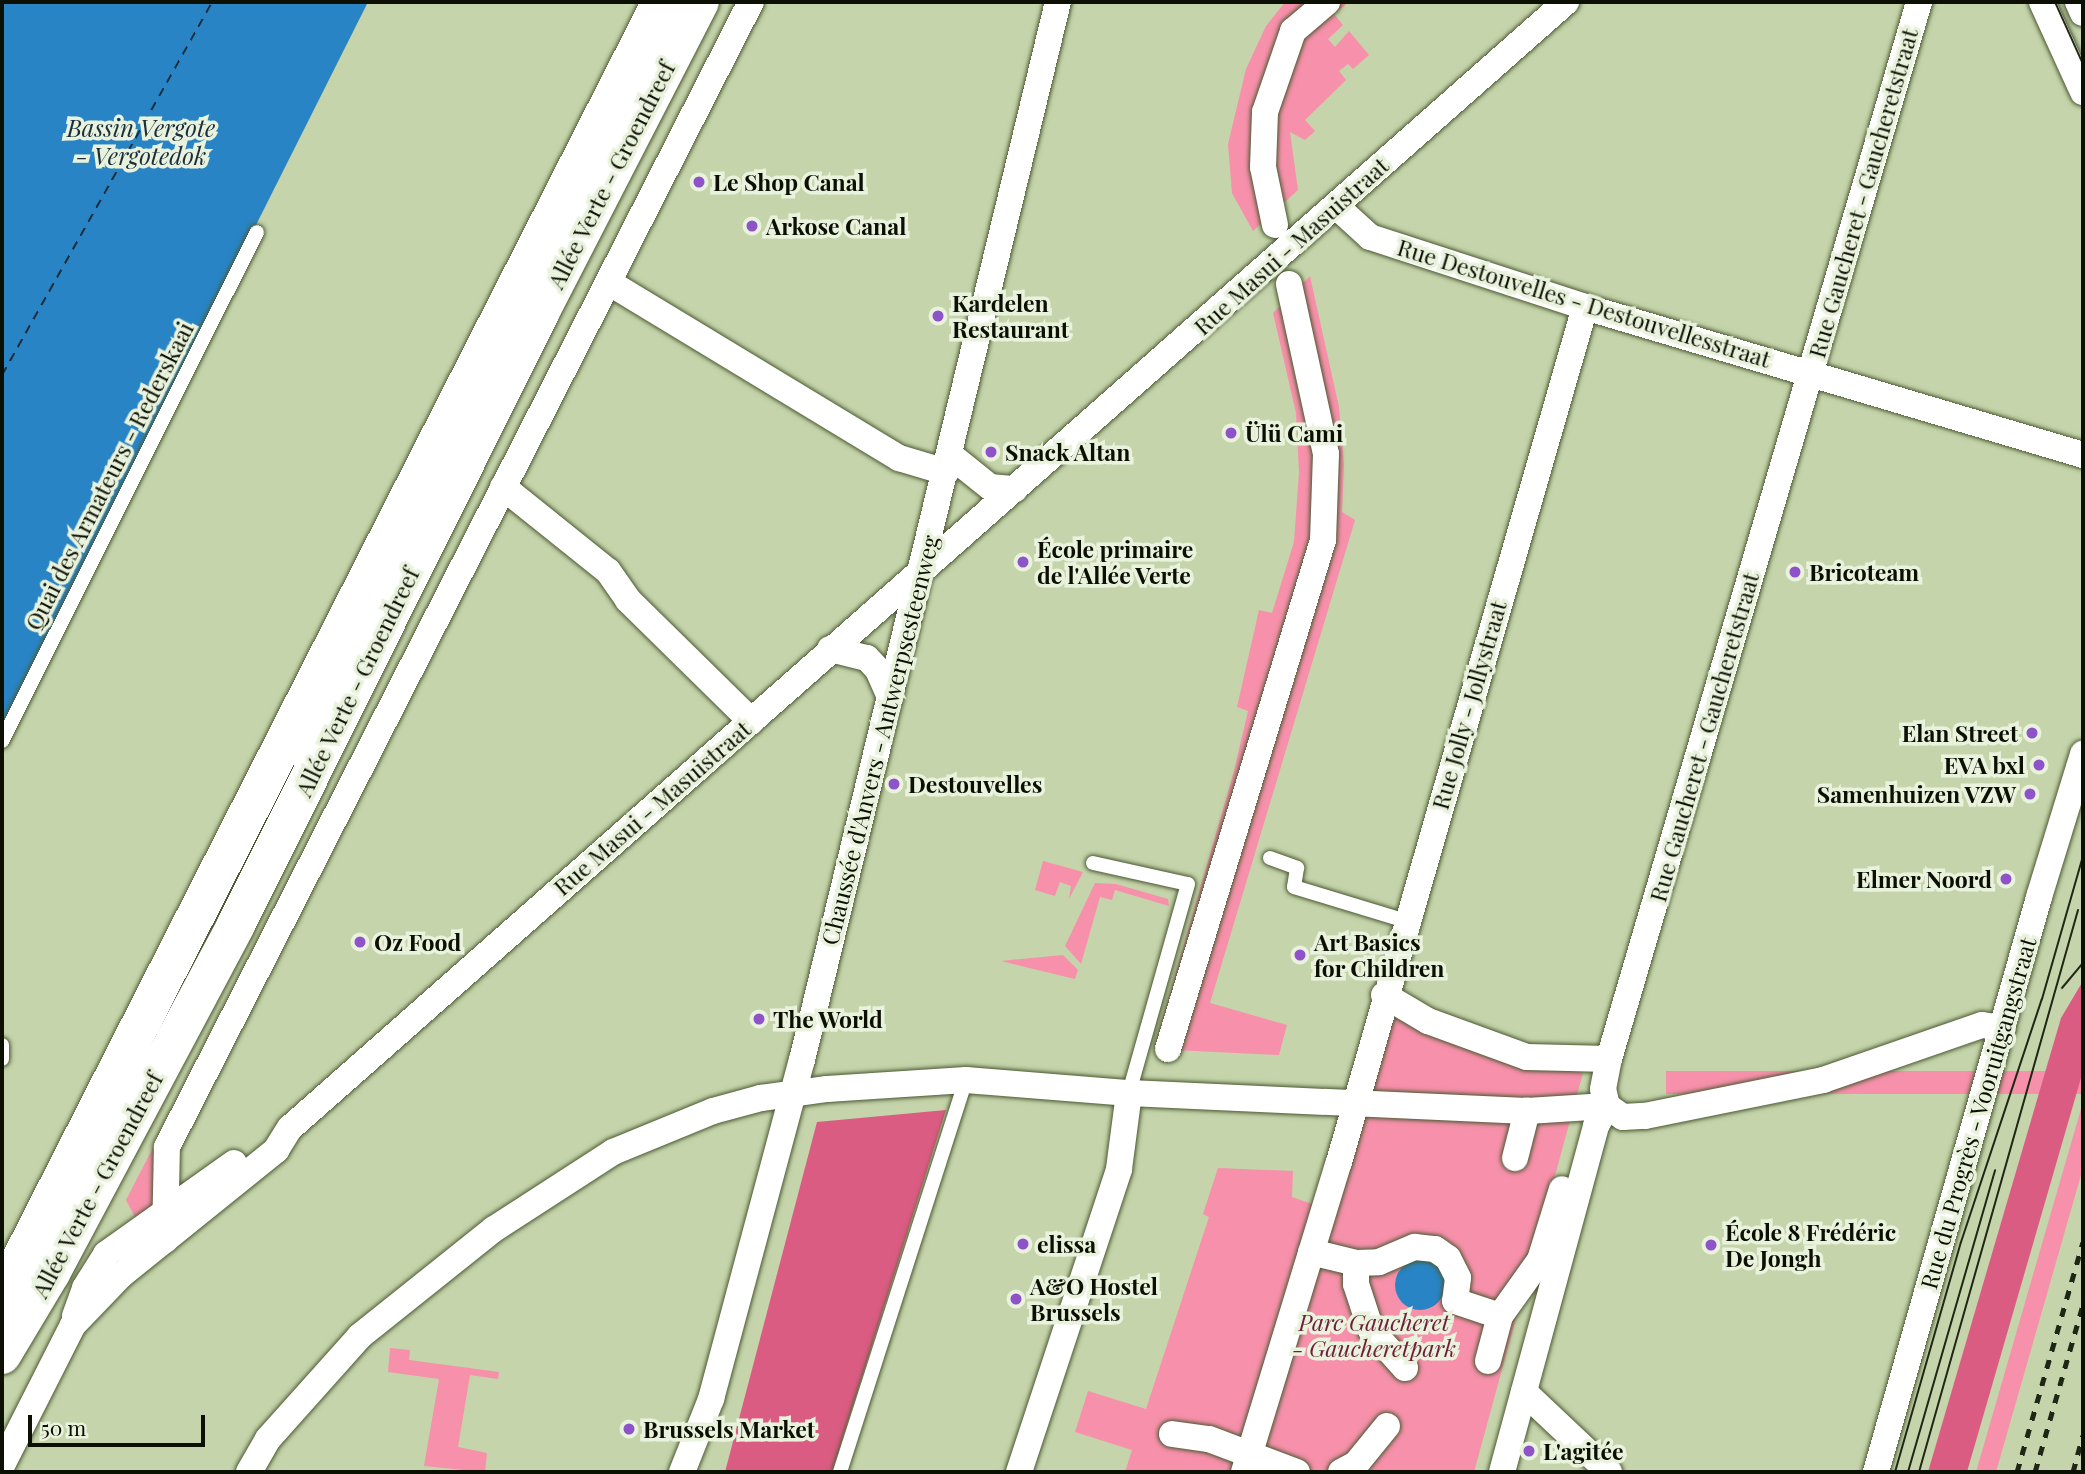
<!DOCTYPE html>
<meta charset="utf-8">
<style>
body{margin:0}
#map{position:relative;width:2085px;height:1474px;overflow:hidden;background:#c5d4aa;font-family:"Playfair Display",serif}
div>[style]{position:absolute}
.green>*{inset:0;background:#f790aa;transform-origin:0 0}
.forest>*{inset:0;background:#da5c82}
.water>*{inset:0;background:#2884c4}
.round{border-radius:50%}
.ferry>*{height:2px;margin-top:-1px;transform-origin:0;background:repeating-linear-gradient(90deg,#192d3c 0 9px,transparent 0 16px)}
.roads{filter:drop-shadow(0 0 2px #4b5832) drop-shadow(0 0 2px #4b5832)}
.lane>*{height:14px;margin:-7px;padding:0 7px;transform-origin:7px;border-radius:7px;background:#fff}
.street>*{height:26px;margin:-13px;padding:0 13px;transform-origin:13px;border-radius:13px;background:#fff}
.primary>*{height:38px;margin:-19px;padding:0 19px;transform-origin:19px;border-radius:19px;background:#fff}
.tram>*{height:2px;margin:-1px;padding:0 1px;transform-origin:1px;border-radius:1px;background:#202616}
.rail>*{height:5px;margin-top:-2.5px;transform-origin:0;background:repeating-linear-gradient(90deg,#202616 0 9px,transparent 0 18px)}
.dots>*{width:19px;height:19px;translate:-50% -50%;box-sizing:border-box;border:4px solid #e9f2dc;border-radius:50%}
span{translate:-50% -50%;white-space:nowrap;text-align:center;line-height:1.15;-webkit-text-stroke:7px #e9f2dc;paint-order:stroke}
.street-label{font-size:23px;color:#0b1003}
.poi-label{font-size:23px;color:#0b1003;font-weight:700}
.left{translate:0 -50%;text-align:left}
.right{translate:-100% -50%;text-align:right}
.park-label{font-size:23px;color:#6e1e39;font-style:italic}
.water-label{font-size:24px;color:#192d3c;font-style:italic}
.frame{position:absolute;inset:0;border:4px solid #0b1003;pointer-events:none}
.scale{position:absolute;left:28px;top:1415px;width:177px;height:32px;box-sizing:border-box;border:4px solid #0b1003;border-top:0;padding-left:9px;font-size:21px;line-height:24px;white-space:nowrap;color:#0b1003;-webkit-text-stroke:5px #e9f2dc;paint-order:stroke}
</style>
<div id="map">
<div class="green">
<div style="clip-path:polygon(1285px 2px,1349px 2px,1334px 14px,1343px 25px,1328px 39px,1335px 47px,1349px 31px,1369px 55px,1353px 69px,1348px 64px,1339px 71px,1346px 80px,1305px 120px,1315px 131px,1305px 140px,1290px 132px,1298px 190px,1253px 231px,1232px 193px,1228px 144px,1246px 69px,1266px 26px)"></div>
<div style="clip-path:polygon(1310px 276px,1339px 407px,1344px 464px,1342px 512px,1355px 520px,1210px 1003px,1287px 1025px,1279px 1055px,1154px 1049px,1234px 771px,1248px 711px,1237px 707px,1259px 610px,1272px 613px,1294px 542px,1299px 472px,1296px 413px,1273px 313px)"></div>
<div style="clip-path:polygon(1043px 861px,1083px 872px,1069px 899px,1071px 886px,1060px 882px,1055px 896px,1035px 890px)"></div>
<div style="clip-path:polygon(1095px 883px,1116px 884px,1168px 899px,1169px 906px,1115px 890px,1112px 900px,1100px 897px,1081px 964px,1065px 946px)"></div>
<div style="clip-path:polygon(1063px 955px,1078px 970px,1075px 979px,1001px 961px)"></div>
<div style="clip-path:polygon(1385px 1011px,1481px 1049px,1583px 1073px,1474px 1472px,1125px 1472px,1132px 1450px,1075px 1432px,1088px 1391px,1146px 1409px,1209px 1217px,1203px 1214px,1218px 1168px,1293px 1171px,1292px 1197px,1327px 1209px)"></div>
<div style="left:2083px;top:1071px;width:23px;height:417px;rotate:90deg"></div>
<div style="clip-path:polygon(2083px 1102px,2083px 1168px,1996px 1472px,1976px 1472px)"></div>
<div style="clip-path:polygon(158px 1138px,155px 1205px,136px 1219px,126px 1200px)"></div>
<div style="clip-path:polygon(390px 1348px,410px 1350px,409px 1360px,499px 1372px,498px 1379px,470px 1375px,458px 1447px,487px 1453px,485px 1472px,424px 1466px,439px 1379px,388px 1372px)"></div>
</div>
<div class="forest">
<div style="clip-path:polygon(2083px 981px,2083px 1071px,1967px 1472px,1928px 1472px,2061px 1018px)"></div>
<div style="clip-path:polygon(946px 1110px,832px 1472px,725px 1472px,817px 1122px)"></div>
</div>
<div class="water">
<div style="clip-path:polygon(2px 2px,368px 2px,2px 731px)"></div>
<div class="round" style="left:1395px;top:1260px;width:50px;height:50px"></div>
</div>
<div class="ferry">
<div style="left:2px;top:375px;width:428px;rotate:-60.6deg"></div>
</div>
<div class="roads">
<div class="lane">
<div style="left:2px;top:741px;width:569px;rotate:-63.39deg"></div>
<div style="left:1270px;top:858px;width:29px;rotate:20deg"></div>
<div style="left:1297px;top:868px;width:19px;rotate:99deg"></div>
<div style="left:1294px;top:887px;width:117px;rotate:16.9deg"></div>
<div style="left:1093px;top:863px;width:97px;rotate:12.5deg"></div>
<div style="left:1188px;top:884px;width:217px;rotate:105.8deg"></div>
<div style="left:2px;top:1045px;width:14px;rotate:90deg"></div>
<div style="left:840px;top:1472px;width:412px;rotate:-72.2deg"></div>
</div>
<div class="street">
<div style="left:2042px;top:2px;width:99px;rotate:65.5deg"></div>
<div style="left:2078px;top:2px;width:12px;rotate:66deg"></div>
<div style="left:1336px;top:206px;width:46px;rotate:42.4deg"></div>
<div style="left:1370px;top:237px;width:226px;rotate:18deg"></div>
<div style="left:1585px;top:307px;width:520px;rotate:16.55deg"></div>
<div style="left:1275px;top:225px;width:59px;rotate:-101.7deg"></div>
<div style="left:1263px;top:167px;width:55px;rotate:-87.9deg"></div>
<div style="left:1265px;top:112px;width:86px;rotate:-70.9deg"></div>
<div style="left:1293px;top:31px;width:45px;rotate:-40.5deg"></div>
<div style="left:610px;top:283px;width:338px;rotate:31.2deg"></div>
<div style="left:899px;top:458px;width:49px;rotate:16.6deg"></div>
<div style="left:950px;top:455px;width:51px;rotate:38.7deg"></div>
<div style="left:990px;top:487px;width:25px;rotate:5deg"></div>
<div style="left:503px;top:487px;width:134px;rotate:38.7deg"></div>
<div style="left:608px;top:571px;width:35px;rotate:55deg"></div>
<div style="left:628px;top:600px;width:173px;rotate:44.5deg"></div>
<div style="left:830px;top:649px;width:38px;rotate:14deg"></div>
<div style="left:867px;top:658px;width:16px;rotate:47deg"></div>
<div style="left:878px;top:670px;width:30px;rotate:66deg"></div>
<div style="left:1384px;top:995px;width:51px;rotate:30.6deg"></div>
<div style="left:1428px;top:1021px;width:105px;rotate:20deg"></div>
<div style="left:1527px;top:1057px;width:82px;rotate:1.4deg"></div>
<div style="left:1168px;top:1049px;width:532px;rotate:-73.06deg"></div>
<div style="left:1323px;top:540px;width:86px;rotate:-88deg"></div>
<div style="left:1326px;top:454px;width:174px;rotate:-102.3deg"></div>
<div style="left:1515px;top:1158px;width:49px;rotate:-75.7deg"></div>
<div style="left:165px;top:1240px;width:93px;rotate:-88.8deg"></div>
<div style="left:167px;top:1147px;width:1285px;rotate:-62.98deg"></div>
<div style="left:1311px;top:1252px;width:46px;rotate:13.7deg"></div>
<div style="left:1356px;top:1263px;width:23px;rotate:-2deg"></div>
<div style="left:1379px;top:1262px;width:39px;rotate:-23deg"></div>
<div style="left:1415px;top:1247px;width:20px;rotate:6deg"></div>
<div style="left:1435px;top:1249px;width:16px;rotate:35deg"></div>
<div style="left:1448px;top:1258px;width:22px;rotate:63deg"></div>
<div style="left:1458px;top:1278px;width:23px;rotate:97deg"></div>
<div style="left:1455px;top:1301px;width:47px;rotate:18.4deg"></div>
<div style="left:1356px;top:1263px;width:21px;rotate:90deg"></div>
<div style="left:1356px;top:1284px;width:48px;rotate:71.9deg"></div>
<div style="left:1371px;top:1330px;width:51px;rotate:48.2deg"></div>
<div style="left:75px;top:1316px;width:30px;rotate:-70deg"></div>
<div style="left:85px;top:1288px;width:40px;rotate:-58deg"></div>
<div style="left:106px;top:1254px;width:157px;rotate:-35.4deg"></div>
<div style="left:1488px;top:1361px;width:47px;rotate:-75.1deg"></div>
<div style="left:1500px;top:1316px;width:69px;rotate:-54.5deg"></div>
<div style="left:1540px;top:1260px;width:74px;rotate:-72.8deg"></div>
<div style="left:1524px;top:1392px;width:117px;rotate:43.3deg"></div>
<div style="left:1172px;top:1434px;width:37px;rotate:8deg"></div>
<div style="left:1209px;top:1439px;width:94px;rotate:20.6deg"></div>
<div style="left:2px;top:1465px;width:157px;rotate:-63.1deg"></div>
<div style="left:73px;top:1325px;width:68px;rotate:-46.2deg"></div>
<div style="left:120px;top:1276px;width:201px;rotate:-38.9deg"></div>
<div style="left:276px;top:1150px;width:26px;rotate:-58deg"></div>
<div style="left:290px;top:1128px;width:1702px;rotate:-41.43deg"></div>
<div style="left:249px;top:1472px;width:38px;rotate:-60deg"></div>
<div style="left:268px;top:1439px;width:138px;rotate:-48.2deg"></div>
<div style="left:360px;top:1336px;width:171px;rotate:-38.6deg"></div>
<div style="left:494px;top:1229px;width:142px;rotate:-32.9deg"></div>
<div style="left:613px;top:1152px;width:108px;rotate:-22.3deg"></div>
<div style="left:713px;top:1111px;width:50px;rotate:-15.2deg"></div>
<div style="left:761px;top:1098px;width:67px;rotate:-7.8deg"></div>
<div style="left:827px;top:1089px;width:139px;rotate:-3.7deg"></div>
<div style="left:966px;top:1080px;width:164px;rotate:4.6deg"></div>
<div style="left:1129px;top:1093px;width:398px;rotate:2.6deg"></div>
<div style="left:1527px;top:1111px;width:80px;rotate:-3.6deg"></div>
<div style="left:1607px;top:1106px;width:19px;rotate:35deg"></div>
<div style="left:1623px;top:1117px;width:22px;rotate:-3deg"></div>
<div style="left:1645px;top:1116px;width:182px;rotate:-11.4deg"></div>
<div style="left:1823px;top:1080px;width:168px;rotate:-19.1deg"></div>
<div style="left:1982px;top:1025px;width:21px;rotate:8deg"></div>
<div style="left:682px;top:1472px;width:79px;rotate:-68.3deg"></div>
<div style="left:711px;top:1399px;width:351px;rotate:-75deg"></div>
<div style="left:802px;top:1060px;width:1089px;rotate:-76.4deg"></div>
<div style="left:1019px;top:1472px;width:319px;rotate:-71.7deg"></div>
<div style="left:1119px;top:1169px;width:77px;rotate:-82.5deg"></div>
<div style="left:1244px;top:1472px;width:324px;rotate:-73deg"></div>
<div style="left:1339px;top:1162px;width:890px;rotate:-73.95deg"></div>
<div style="left:1341px;top:1472px;width:17px;rotate:-28deg"></div>
<div style="left:1356px;top:1464px;width:49px;rotate:-50.8deg"></div>
<div style="left:1502px;top:1472px;width:359px;rotate:-74.8deg"></div>
<div style="left:1596px;top:1126px;width:23px;rotate:-61deg"></div>
<div style="left:1607px;top:1106px;width:17px;rotate:-103deg"></div>
<div style="left:1603px;top:1089px;width:31px;rotate:-79deg"></div>
<div style="left:1609px;top:1059px;width:1102px;rotate:-73.65deg"></div>
<div style="left:1876px;top:1472px;width:598px;rotate:-74.17deg"></div>
<div style="left:2039px;top:897px;width:150px;rotate:-72.9deg"></div>
</div>
<div class="primary">
<div style="left:2px;top:1296px;width:1452px;rotate:-63.01deg"></div>
<div style="left:2px;top:1355px;width:96px;rotate:-59.1deg"></div>
<div style="left:51px;top:1273px;width:394px;rotate:-62deg"></div>
<div style="left:236px;top:925px;width:683px;rotate:-63.58deg"></div>
<div style="left:540px;top:313px;width:350px;rotate:-62.8deg"></div>
</div>
</div>
<div class="tram">
<div style="left:2055px;top:2px;width:68px;rotate:65.7deg"></div>
<div style="left:2062px;top:988px;width:33px;rotate:-50deg"></div>
<div style="left:1895px;top:1472px;width:239px;rotate:-74deg"></div>
<div style="left:1961px;top:1242px;width:256px;rotate:-71.6deg"></div>
<div style="left:2042px;top:999px;width:149px;rotate:-74deg"></div>
<div style="left:1908px;top:1472px;width:314px;rotate:-73.9deg"></div>
<div style="left:1919px;top:1472px;width:584px;rotate:-74.2deg"></div>
</div>
<div class="rail">
<div style="left:2017px;top:1472px;width:239px;rotate:-74deg"></div>
<div style="left:2035px;top:1472px;width:174px;rotate:-74deg"></div>
<div style="left:2073px;top:1472px;width:38px;rotate:-75deg"></div>
</div>
<div class="dots">
<div style="left:699px;top:182px;background:#8e52c9"></div>
<div style="left:752px;top:226px;background:#8e52c9"></div>
<div style="left:938px;top:316px;background:#8e52c9"></div>
<div style="left:1231px;top:433px;background:#8e52c9"></div>
<div style="left:991px;top:452px;background:#8e52c9"></div>
<div style="left:1023px;top:562px;background:#8e52c9"></div>
<div style="left:1795px;top:572px;background:#8e52c9"></div>
<div style="left:2032px;top:733px;background:#8e52c9"></div>
<div style="left:2039px;top:765px;background:#8e52c9"></div>
<div style="left:894px;top:784px;background:#8e52c9"></div>
<div style="left:2030px;top:794px;background:#8e52c9"></div>
<div style="left:2006px;top:879px;background:#8e52c9"></div>
<div style="left:360px;top:942px;background:#8e52c9"></div>
<div style="left:1300px;top:955px;background:#8e52c9"></div>
<div style="left:759px;top:1019px;background:#8e52c9"></div>
<div style="left:1023px;top:1244px;background:#8e52c9"></div>
<div style="left:1711px;top:1245px;background:#8e52c9"></div>
<div style="left:1016px;top:1299px;background:#8e52c9"></div>
<div style="left:629px;top:1429px;background:#8e52c9"></div>
<div style="left:1529px;top:1451px;background:#8e52c9"></div>
</div>
<div class="street-label">
<span style="left:611px;top:175px;rotate:-63deg">Allée Verte - Groendreef</span>
<span style="left:1863px;top:193px;rotate:-74deg">Rue Gaucheret - Gaucheretstraat</span>
<span style="left:1291px;top:246px;rotate:-42deg">Rue Masui - Masuistraat</span>
<span style="left:1584px;top:303px;rotate:17deg">Rue Destouvelles - Destouvellesstraat</span>
<span style="left:109px;top:476px;rotate:-63deg">Quai des Armateurs - Rederskaai</span>
<span style="left:357px;top:682px;rotate:-64deg">Allée Verte - Groendreef</span>
<span style="left:1469px;top:705px;rotate:-74deg">Rue Jolly - Jollystraat</span>
<span style="left:1704px;top:737px;rotate:-74deg">Rue Gaucheret - Gaucheretstraat</span>
<span style="left:880px;top:740px;rotate:-76deg">Chaussée d'Anvers - Antwerpsesteenweg</span>
<span style="left:652px;top:808px;rotate:-41deg">Rue Masui - Masuistraat</span>
<span style="left:1978px;top:1113px;rotate:-74deg">Rue du Progrès - Vooruitgangstraat</span>
<span style="left:97px;top:1185px;rotate:-62deg">Allée Verte - Groendreef</span>
</div>
<div class="poi-label">
<span class="left" style="left:713px;top:182px">Le Shop Canal</span>
<span class="left" style="left:766px;top:226px">Arkose Canal</span>
<span class="left" style="left:952px;top:316px">Kardelen<br>Restaurant</span>
<span class="left" style="left:1245px;top:433px">Ülü Cami</span>
<span class="left" style="left:1005px;top:452px">Snack Altan</span>
<span class="left" style="left:1037px;top:562px">École primaire<br>de l'Allée Verte</span>
<span class="left" style="left:1809px;top:572px">Bricoteam</span>
<span class="right" style="left:2018px;top:733px">Elan Street</span>
<span class="right" style="left:2025px;top:765px">EVA bxl</span>
<span class="left" style="left:908px;top:784px">Destouvelles</span>
<span class="right" style="left:2016px;top:794px">Samenhuizen VZW</span>
<span class="right" style="left:1992px;top:879px">Elmer Noord</span>
<span class="left" style="left:374px;top:942px">Oz Food</span>
<span class="left" style="left:1314px;top:955px">Art Basics<br>for Children</span>
<span class="left" style="left:773px;top:1019px">The World</span>
<span class="left" style="left:1725px;top:1245px">École 8 Frédéric<br>De Jongh</span>
<span class="left" style="left:1037px;top:1244px">elissa</span>
<span class="left" style="left:1030px;top:1299px">A&amp;O Hostel<br>Brussels</span>
<span class="left" style="left:643px;top:1429px">Brussels Market</span>
<span class="left" style="left:1543px;top:1451px">L'agitée</span>
</div>
<div class="park-label">
<span style="left:1374px;top:1335px">Parc Gaucheret<br>- Gaucheretpark</span>
</div>
<div class="water-label">
<span style="left:141px;top:142px">Bassin Vergote<br>- Vergotedok</span>
</div>
<div class="frame"></div>
<div class="scale">50 m</div>
</div>
